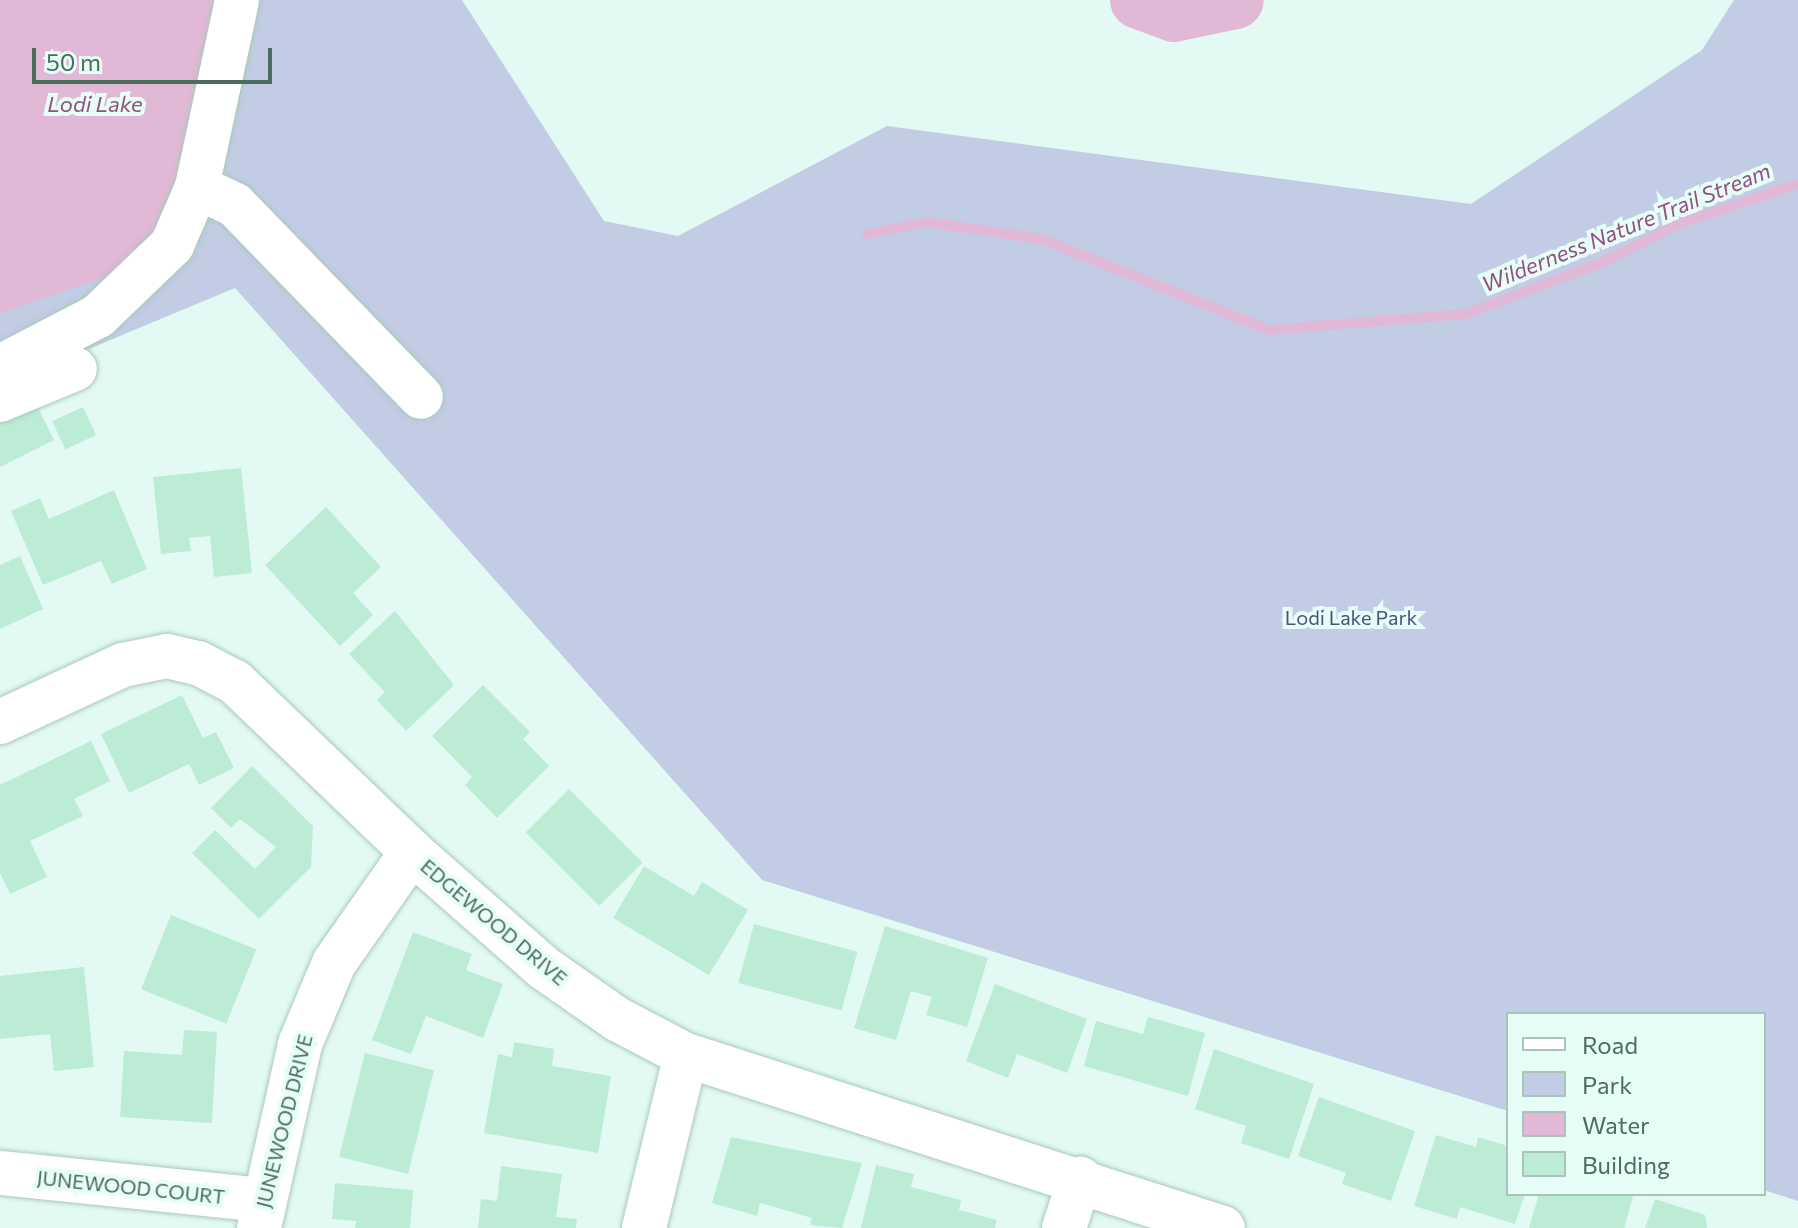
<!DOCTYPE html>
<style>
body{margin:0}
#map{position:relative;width:1798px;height:1228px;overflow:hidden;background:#e2faf3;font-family:Commissioner,sans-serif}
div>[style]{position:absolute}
.green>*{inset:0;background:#c2cce5}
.water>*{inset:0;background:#e1b8d6}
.stream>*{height:10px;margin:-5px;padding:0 5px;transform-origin:5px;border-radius:5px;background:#e1b8d6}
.river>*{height:58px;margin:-29px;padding:0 29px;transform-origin:29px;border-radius:29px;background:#e1b8d6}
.building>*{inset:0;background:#bcecd6;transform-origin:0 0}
.roads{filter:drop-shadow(0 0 2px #aac9bc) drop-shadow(0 0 2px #aac9bc)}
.minor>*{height:44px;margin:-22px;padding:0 22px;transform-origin:22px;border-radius:22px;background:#fff}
span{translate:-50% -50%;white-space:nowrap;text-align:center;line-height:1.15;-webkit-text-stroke:8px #e7fdf7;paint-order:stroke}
.park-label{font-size:20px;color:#4a527e}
.street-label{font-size:20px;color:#4b6e5c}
.water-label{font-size:22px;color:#945080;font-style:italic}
.legend{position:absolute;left:1506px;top:1012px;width:260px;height:184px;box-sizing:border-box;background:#e7fdf7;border:2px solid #a9c4b9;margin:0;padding:10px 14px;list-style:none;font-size:24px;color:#4b6e5c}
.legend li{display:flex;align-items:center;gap:16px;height:40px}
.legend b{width:40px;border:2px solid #a9c4b9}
.scale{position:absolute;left:32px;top:48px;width:240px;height:36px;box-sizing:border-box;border:4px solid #4b6e5c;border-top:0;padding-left:10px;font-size:24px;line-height:28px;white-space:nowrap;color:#4b6e5c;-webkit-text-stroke:6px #e7fdf7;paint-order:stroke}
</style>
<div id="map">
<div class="green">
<div style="clip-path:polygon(0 0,462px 0,604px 221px,678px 236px,887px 126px,1471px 204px,1702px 50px,1734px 0,1798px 0,1798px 1201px,1764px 1190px,1764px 1014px,1508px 1014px,1508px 1111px,762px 880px,235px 288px,0 386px)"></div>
</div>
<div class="water">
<div style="clip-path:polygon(0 0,213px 0,185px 154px,162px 225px,119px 272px,0 313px)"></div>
</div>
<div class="stream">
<div style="left:867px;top:234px;width:60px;rotate:-11.5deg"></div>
<div style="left:926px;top:222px;width:116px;rotate:8.4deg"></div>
<div style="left:1041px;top:239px;width:245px;rotate:21.8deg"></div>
<div style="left:1268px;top:330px;width:199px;rotate:-4.6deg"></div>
<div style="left:1466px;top:314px;width:147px;rotate:-20.8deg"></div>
<div style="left:1603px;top:262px;width:84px;rotate:-26.9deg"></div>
<div style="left:1678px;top:224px;width:126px;rotate:-18.4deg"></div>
</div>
<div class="river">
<div style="left:1139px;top:0;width:37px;rotate:20deg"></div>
<div style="left:1174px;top:13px;width:62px;rotate:-12deg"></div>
</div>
<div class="building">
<div style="clip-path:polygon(34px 400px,54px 440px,0 467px,0 417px)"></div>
<div style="left:83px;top:407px;width:31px;height:34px;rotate:65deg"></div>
<div style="clip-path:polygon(241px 468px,252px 573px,214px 577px,210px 536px,189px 538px,191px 551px,161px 554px,153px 477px)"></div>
<div style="clip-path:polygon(114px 490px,147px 569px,112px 584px,101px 561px,43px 585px,11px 511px,40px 498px,49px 519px)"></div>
<div style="clip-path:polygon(326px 507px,381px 567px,353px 593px,373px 615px,340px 646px,265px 565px)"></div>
<div style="clip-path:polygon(20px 556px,43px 609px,0 629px,0 565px)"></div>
<div style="clip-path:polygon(395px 611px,454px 685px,406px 731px,377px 700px,385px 692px,349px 654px)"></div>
<div style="clip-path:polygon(483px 685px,530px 732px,523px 739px,549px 766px,497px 818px,465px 785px,472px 777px,432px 736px)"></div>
<div style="clip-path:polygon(182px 695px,203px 738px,216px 732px,234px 768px,199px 785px,189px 764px,129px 793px,101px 734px)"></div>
<div style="clip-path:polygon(91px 741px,110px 781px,74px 799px,83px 816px,30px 841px,47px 877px,10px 894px,0 873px,0 785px)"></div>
<div style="clip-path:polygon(252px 766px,313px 826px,311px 867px,259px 919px,192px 853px,215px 830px,255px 869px,276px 847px,240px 819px,231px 828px,211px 808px)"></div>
<div style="left:569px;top:789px;width:104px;height:61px;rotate:45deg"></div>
<div style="clip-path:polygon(644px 866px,694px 896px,702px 882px,748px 910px,709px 975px,613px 918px)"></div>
<div style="left:171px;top:915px;width:92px;height:80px;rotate:22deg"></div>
<div style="left:754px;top:924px;width:107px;height:61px;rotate:15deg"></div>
<div style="clip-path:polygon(885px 926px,988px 958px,967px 1027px,926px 1015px,932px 997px,911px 991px,896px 1040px,854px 1028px)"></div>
<div style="clip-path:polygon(413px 932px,472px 954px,466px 970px,503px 984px,483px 1038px,426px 1016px,411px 1054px,372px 1040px)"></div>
<div style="clip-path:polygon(84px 967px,94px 1067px,54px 1071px,50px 1034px,0 1039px,0 976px)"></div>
<div style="clip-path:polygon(995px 984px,1087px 1019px,1067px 1073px,1017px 1054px,1008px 1078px,966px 1061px)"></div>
<div style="clip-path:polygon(1148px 1017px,1205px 1033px,1188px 1096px,1084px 1066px,1096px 1021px,1143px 1034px)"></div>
<div style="clip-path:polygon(184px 1030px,217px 1032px,212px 1123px,120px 1117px,124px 1051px,182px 1055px)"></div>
<div style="clip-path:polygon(514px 1042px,554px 1049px,552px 1066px,611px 1076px,598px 1153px,484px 1133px,498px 1054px,512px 1057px)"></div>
<div style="clip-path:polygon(1214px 1049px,1314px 1084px,1289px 1159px,1241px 1143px,1246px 1126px,1195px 1109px)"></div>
<div style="left:365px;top:1053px;width:71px;height:107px;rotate:14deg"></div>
<div style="clip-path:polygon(1319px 1097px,1415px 1131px,1391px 1201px,1342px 1184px,1346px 1173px,1298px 1156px)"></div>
<div style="clip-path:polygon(1436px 1135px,1476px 1147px,1478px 1137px,1508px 1146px,1508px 1194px,1525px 1194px,1515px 1224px,1460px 1207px,1457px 1219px,1414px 1206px)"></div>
<div style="clip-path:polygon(731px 1137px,862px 1163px,842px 1228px,810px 1225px,812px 1218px,760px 1203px,757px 1216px,712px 1203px)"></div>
<div style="clip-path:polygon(876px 1165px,914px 1174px,911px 1187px,961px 1200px,959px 1210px,997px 1220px,995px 1228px,861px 1228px)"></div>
<div style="clip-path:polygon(501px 1166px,562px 1174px,556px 1217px,577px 1219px,576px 1228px,478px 1228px,481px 1199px,497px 1201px)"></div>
<div style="clip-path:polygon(335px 1183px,413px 1190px,410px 1228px,355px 1228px,356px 1221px,332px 1219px)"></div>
<div style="clip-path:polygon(1539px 1194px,1623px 1194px,1633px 1197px,1624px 1228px,1529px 1228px)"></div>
<div style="clip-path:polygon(1655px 1199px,1705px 1215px,1707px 1228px,1645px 1228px)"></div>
</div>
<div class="roads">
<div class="minor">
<div style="left:197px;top:187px;width:42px;rotate:25.3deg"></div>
<div style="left:235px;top:205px;width:267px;rotate:45.9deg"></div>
<div style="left:0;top:367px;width:110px;rotate:-27.5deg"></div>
<div style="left:98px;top:316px;width:103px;rotate:-43.8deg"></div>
<div style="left:172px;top:245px;width:63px;rotate:-66.7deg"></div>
<div style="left:197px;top:187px;width:191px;rotate:-77.9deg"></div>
<div style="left:0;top:400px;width:81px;rotate:-22.5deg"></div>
<div style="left:0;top:722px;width:136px;rotate:-24.9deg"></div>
<div style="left:123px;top:665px;width:45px;rotate:-11.6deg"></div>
<div style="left:167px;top:656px;width:32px;rotate:13deg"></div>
<div style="left:198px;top:663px;width:42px;rotate:27.2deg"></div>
<div style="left:235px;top:682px;width:245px;rotate:43.8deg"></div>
<div style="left:412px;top:852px;width:176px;rotate:41.3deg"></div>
<div style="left:544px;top:968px;width:89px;rotate:34.9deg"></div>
<div style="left:617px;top:1019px;width:78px;rotate:27.6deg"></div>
<div style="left:686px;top:1055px;width:564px;rotate:17.86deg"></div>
<div style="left:1px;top:1173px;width:262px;rotate:5.9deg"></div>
<div style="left:259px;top:1228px;width:189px;rotate:-77.4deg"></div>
<div style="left:300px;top:1044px;width:88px;rotate:-67.2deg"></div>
<div style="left:334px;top:963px;width:136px;rotate:-54.9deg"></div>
<div style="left:644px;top:1228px;width:178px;rotate:-76.4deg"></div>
<div style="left:1064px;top:1228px;width:52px;rotate:-71.9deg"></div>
</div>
</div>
<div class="park-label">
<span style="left:1351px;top:617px">Lodi Lake Park</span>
</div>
<div class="street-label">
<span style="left:494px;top:922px;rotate:40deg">EDGEWOOD DRIVE</span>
<span style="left:284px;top:1121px;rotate:-76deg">JUNEWOOD DRIVE</span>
<span style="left:131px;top:1187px;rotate:6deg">JUNEWOOD COURT</span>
</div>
<div class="water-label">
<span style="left:95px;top:104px">Lodi Lake</span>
<span style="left:1626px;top:227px;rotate:-22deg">Wilderness Nature Trail Stream</span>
</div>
<ul class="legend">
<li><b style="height:10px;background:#fff"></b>Road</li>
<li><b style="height:22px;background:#c2cce5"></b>Park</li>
<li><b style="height:22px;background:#e1b8d6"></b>Water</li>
<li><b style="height:22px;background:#bcecd6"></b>Building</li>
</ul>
<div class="scale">50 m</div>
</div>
